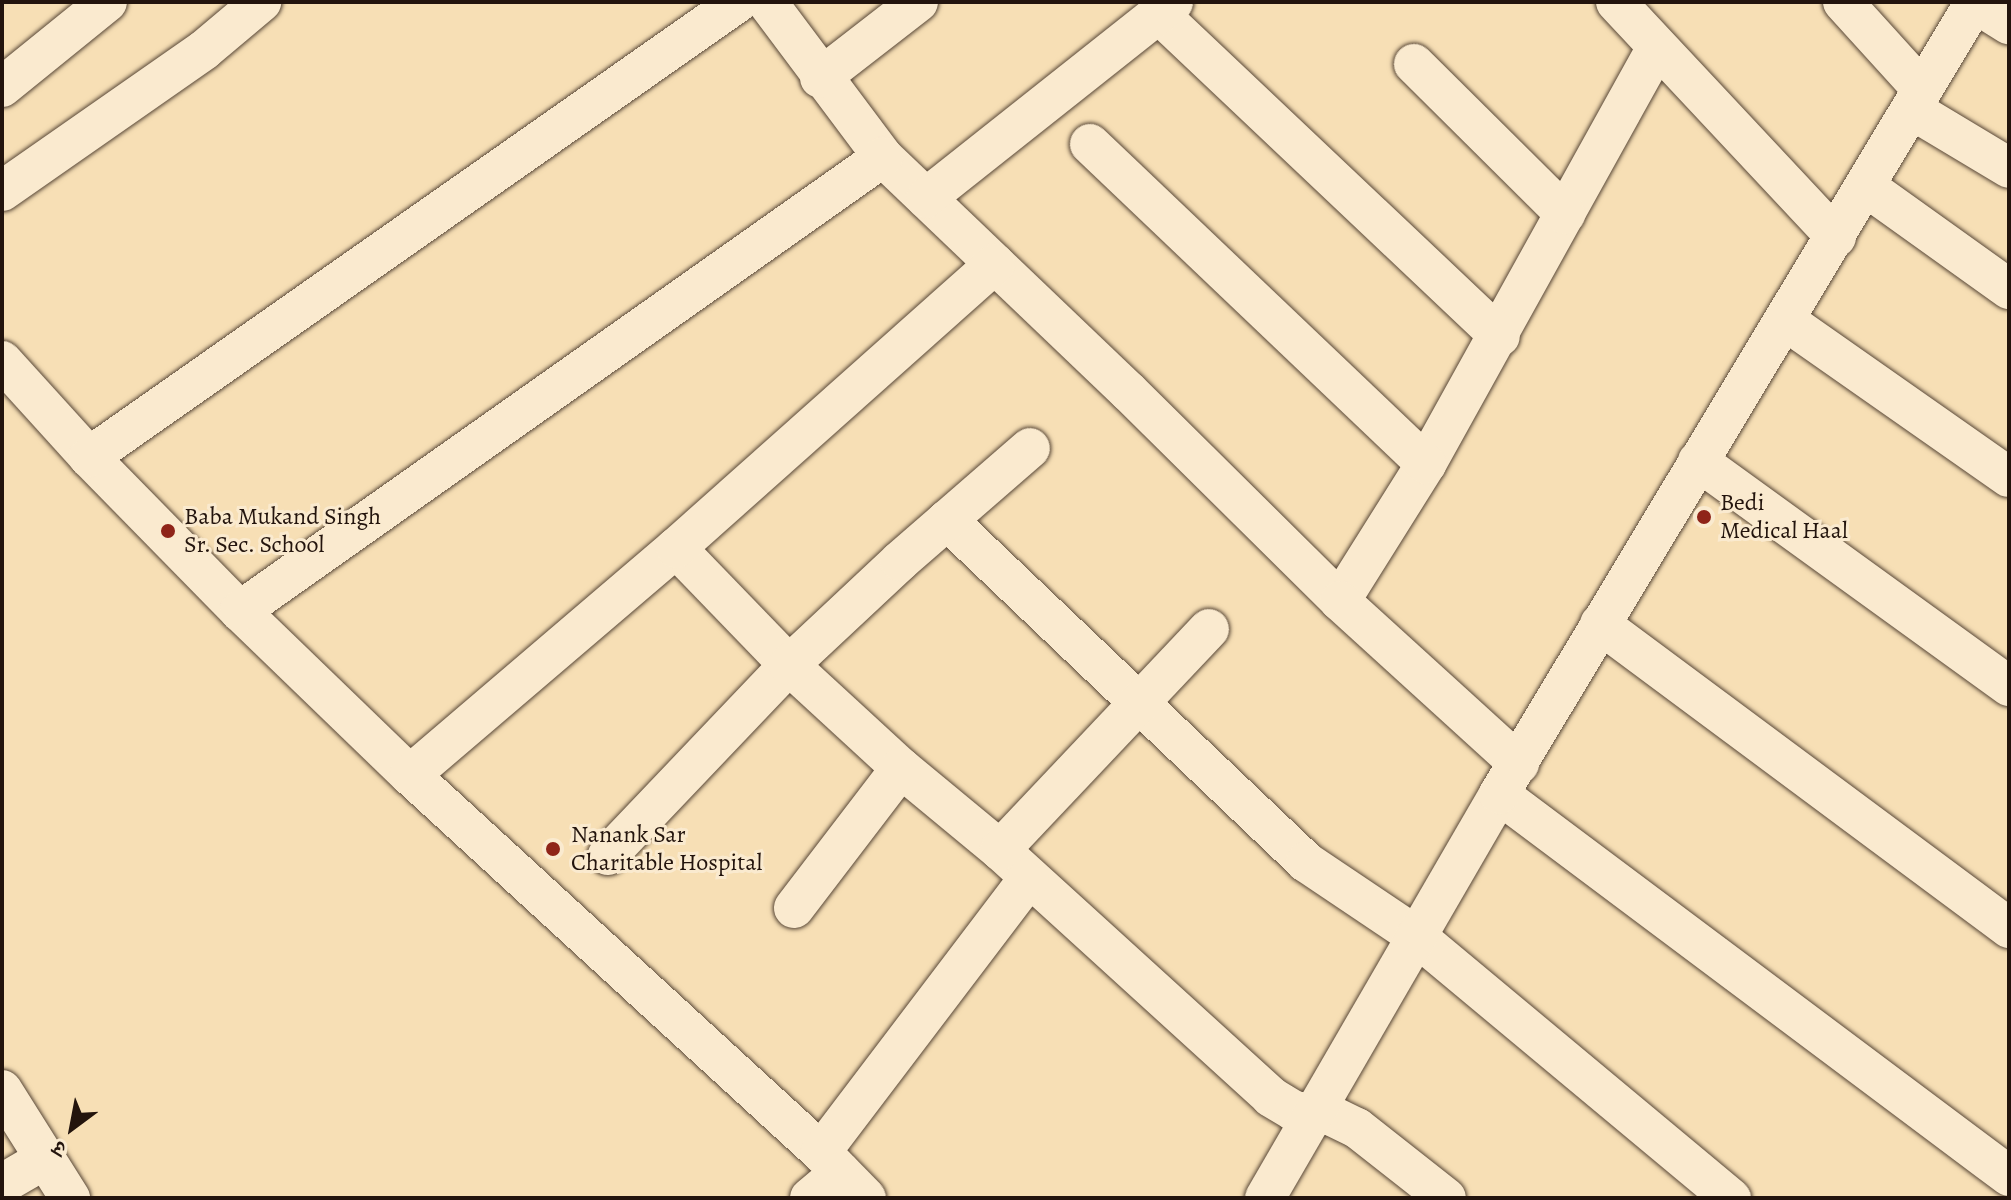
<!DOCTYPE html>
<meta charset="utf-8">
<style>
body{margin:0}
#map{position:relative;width:2011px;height:1200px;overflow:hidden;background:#f7dfb5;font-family:Alegreya,"Noto Serif Devanagari",serif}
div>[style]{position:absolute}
.roads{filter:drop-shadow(0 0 2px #584737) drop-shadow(0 0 2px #584737)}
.minor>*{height:40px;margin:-20px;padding:0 20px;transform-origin:20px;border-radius:20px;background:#faeacf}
.dots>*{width:22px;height:22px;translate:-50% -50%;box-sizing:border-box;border:4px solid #faeacf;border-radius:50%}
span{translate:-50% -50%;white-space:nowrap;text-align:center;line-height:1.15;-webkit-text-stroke:6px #faeacf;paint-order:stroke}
.poi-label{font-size:24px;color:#23140d}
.left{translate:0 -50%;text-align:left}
.frame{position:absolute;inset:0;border:4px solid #23140d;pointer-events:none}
.north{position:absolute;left:32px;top:1088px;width:80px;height:80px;-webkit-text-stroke:6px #faeacf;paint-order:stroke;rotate:212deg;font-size:22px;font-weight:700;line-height:32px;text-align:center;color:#23140d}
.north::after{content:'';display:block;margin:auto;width:28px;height:36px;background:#23140d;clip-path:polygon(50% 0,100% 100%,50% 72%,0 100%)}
</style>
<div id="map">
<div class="roads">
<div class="minor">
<div style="left:767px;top:2px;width:194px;rotate:53.2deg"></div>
<div style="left:883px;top:157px;width:339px;rotate:43.7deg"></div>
<div style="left:1128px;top:391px;width:298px;rotate:44.7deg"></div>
<div style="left:1340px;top:601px;width:162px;rotate:-57.9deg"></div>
<div style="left:1426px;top:464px;width:476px;rotate:-61deg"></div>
<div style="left:1616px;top:2px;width:322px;rotate:46.9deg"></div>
<div style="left:1843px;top:2px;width:118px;rotate:47.8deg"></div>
<div style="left:1975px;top:3px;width:40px;rotate:32deg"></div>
<div style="left:1159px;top:14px;width:469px;rotate:43.4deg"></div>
<div style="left:1414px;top:64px;width:213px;rotate:44.8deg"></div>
<div style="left:820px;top:78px;width:124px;rotate:-37.8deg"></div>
<div style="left:2px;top:87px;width:135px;rotate:-39deg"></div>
<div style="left:1911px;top:109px;width:114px;rotate:31deg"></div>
<div style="left:1090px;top:144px;width:464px;rotate:43.6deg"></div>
<div style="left:1865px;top:186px;width:177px;rotate:35.6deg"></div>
<div style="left:2px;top:191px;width:246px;rotate:-34.9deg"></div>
<div style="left:204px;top:50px;width:75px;rotate:-40.1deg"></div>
<div style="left:926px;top:198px;width:315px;rotate:-38.4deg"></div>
<div style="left:1786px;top:321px;width:272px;rotate:35deg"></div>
<div style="left:2px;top:361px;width:130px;rotate:47.8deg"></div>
<div style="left:89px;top:457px;width:216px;rotate:45.6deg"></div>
<div style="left:240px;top:611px;width:236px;rotate:44deg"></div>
<div style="left:410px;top:775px;width:558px;rotate:42.53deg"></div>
<div style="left:821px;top:1152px;width:64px;rotate:45.6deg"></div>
<div style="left:89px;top:457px;width:793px;rotate:-35.03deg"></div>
<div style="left:1698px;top:461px;width:384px;rotate:35.9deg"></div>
<div style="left:947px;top:520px;width:496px;rotate:43.6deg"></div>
<div style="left:1306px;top:862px;width:133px;rotate:33.9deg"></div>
<div style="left:1416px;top:936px;width:410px;rotate:39.8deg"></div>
<div style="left:676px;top:548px;width:163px;rotate:46deg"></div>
<div style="left:789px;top:665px;width:152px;rotate:42.6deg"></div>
<div style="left:901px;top:768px;width:129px;rotate:39.6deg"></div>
<div style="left:1000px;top:850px;width:367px;rotate:42.3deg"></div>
<div style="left:1271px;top:1097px;width:27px;rotate:31deg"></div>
<div style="left:1294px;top:1111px;width:38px;rotate:7deg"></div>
<div style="left:1332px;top:1116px;width:28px;rotate:26deg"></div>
<div style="left:1357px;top:1128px;width:113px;rotate:38.2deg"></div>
<div style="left:1340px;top:601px;width:242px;rotate:42.3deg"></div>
<div style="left:240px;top:611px;width:787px;rotate:-35.22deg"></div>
<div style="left:1600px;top:624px;width:510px;rotate:36.62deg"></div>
<div style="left:410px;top:775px;width:350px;rotate:-40.5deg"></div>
<div style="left:676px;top:548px;width:427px;rotate:-41.7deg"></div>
<div style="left:1499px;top:794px;width:637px;rotate:36.83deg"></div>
<div style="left:1000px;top:850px;width:304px;rotate:-46.6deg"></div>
<div style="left:608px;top:855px;width:262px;rotate:-46.4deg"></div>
<div style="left:789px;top:665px;width:152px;rotate:-43.1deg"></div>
<div style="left:900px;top:561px;width:172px;rotate:-41deg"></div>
<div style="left:794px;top:908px;width:176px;rotate:-52.6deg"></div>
<div style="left:2px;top:1090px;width:128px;rotate:57.8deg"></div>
<div style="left:821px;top:1152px;width:344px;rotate:-52.8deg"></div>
<div style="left:2px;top:1184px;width:50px;rotate:-30.2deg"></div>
<div style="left:810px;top:1198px;width:40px;rotate:-40deg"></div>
<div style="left:1265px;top:1198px;width:467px;rotate:-59.9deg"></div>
<div style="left:1499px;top:794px;width:924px;rotate:-58.99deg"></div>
</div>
</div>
<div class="dots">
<div style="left:1704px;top:517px;background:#8f2418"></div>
<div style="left:168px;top:531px;background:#8f2418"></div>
<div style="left:553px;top:849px;background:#8f2418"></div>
</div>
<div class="poi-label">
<span class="left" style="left:1720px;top:517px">Bedi<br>Medical Haal</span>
<span class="left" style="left:184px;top:531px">Baba Mukand Singh<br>Sr. Sec. School</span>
<span class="left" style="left:571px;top:849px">Nanank Sar<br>Charitable Hospital</span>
</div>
<div class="frame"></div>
<div class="north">उ</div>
</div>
